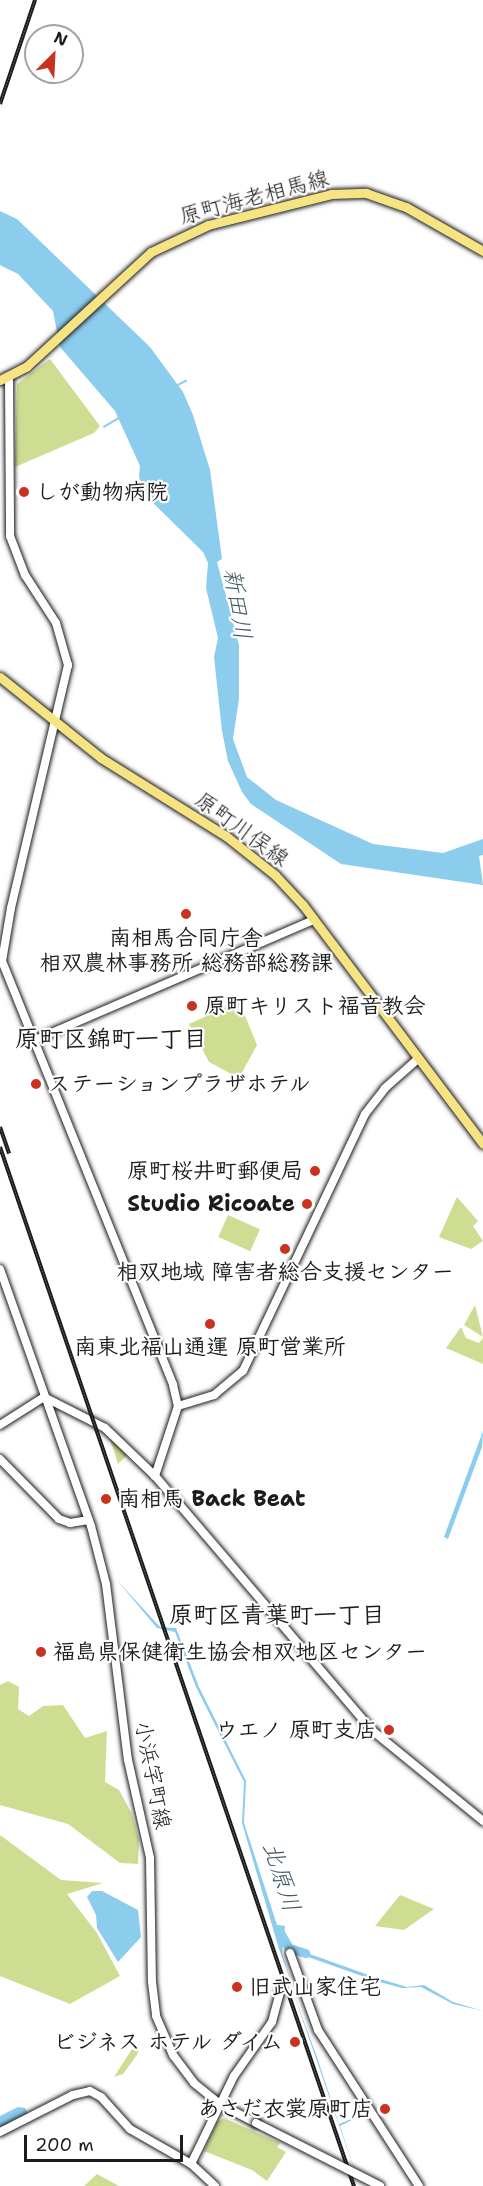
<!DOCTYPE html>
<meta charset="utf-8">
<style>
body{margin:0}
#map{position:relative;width:483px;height:2186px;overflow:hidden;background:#fff;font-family:"Shantell Sans","Klee One",sans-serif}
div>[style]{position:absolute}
.green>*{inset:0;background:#cdde92;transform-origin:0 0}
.water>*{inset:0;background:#8ccced}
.stream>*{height:1.5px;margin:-0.75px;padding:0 0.75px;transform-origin:0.75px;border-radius:0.75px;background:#8ccced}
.river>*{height:9px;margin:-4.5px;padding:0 4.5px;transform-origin:4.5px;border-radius:4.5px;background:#8ccced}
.roads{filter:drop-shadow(0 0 2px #1c1c1c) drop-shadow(0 0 2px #1c1c1c)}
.secondary>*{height:8px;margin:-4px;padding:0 4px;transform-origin:4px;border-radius:4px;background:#fff}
.primary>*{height:9px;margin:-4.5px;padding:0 4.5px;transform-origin:4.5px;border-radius:4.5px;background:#f6e381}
.rail>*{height:4px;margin-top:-2px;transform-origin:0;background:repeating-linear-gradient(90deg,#fff 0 4.5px,#1c1c1c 0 9px);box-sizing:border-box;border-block:2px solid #1c1c1c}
.bridges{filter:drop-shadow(0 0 2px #1c1c1c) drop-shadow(0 0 2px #1c1c1c)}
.secondary-bridge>*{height:8px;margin:-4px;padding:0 4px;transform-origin:4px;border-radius:4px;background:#fff}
.dots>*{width:16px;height:16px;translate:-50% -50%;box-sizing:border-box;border:3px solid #fff;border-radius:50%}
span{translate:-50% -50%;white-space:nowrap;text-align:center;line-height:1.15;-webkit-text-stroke:4.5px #fff;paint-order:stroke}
.street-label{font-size:22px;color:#1c1c1c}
.poi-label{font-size:22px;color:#1c1c1c;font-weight:700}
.left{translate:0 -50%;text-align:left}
.right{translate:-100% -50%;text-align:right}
.water-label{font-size:24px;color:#435a65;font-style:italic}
.neighbourhood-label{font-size:24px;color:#1c1c1c;font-weight:700}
.north{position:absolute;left:24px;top:24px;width:60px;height:60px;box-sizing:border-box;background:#fff;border:2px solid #a4a4a4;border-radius:50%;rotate:24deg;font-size:16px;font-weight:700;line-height:24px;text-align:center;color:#1c1c1c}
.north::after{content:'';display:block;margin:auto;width:21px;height:27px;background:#c8321e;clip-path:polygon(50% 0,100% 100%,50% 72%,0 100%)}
.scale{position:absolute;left:24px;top:2135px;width:159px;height:27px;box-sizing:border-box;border:3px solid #1c1c1c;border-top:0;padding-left:8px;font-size:18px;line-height:21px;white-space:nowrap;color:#1c1c1c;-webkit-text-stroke:4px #fff;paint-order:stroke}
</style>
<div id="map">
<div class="green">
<div style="clip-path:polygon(50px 359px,100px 426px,94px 433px,15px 467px,17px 384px)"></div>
<div style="clip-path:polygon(239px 1001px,257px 1045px,239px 1078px,209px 1062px,189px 1024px)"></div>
<div style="clip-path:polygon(457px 1197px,478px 1221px,473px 1226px,483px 1241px,471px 1249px,439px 1237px)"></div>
<div style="left:228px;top:1215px;width:35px;height:24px;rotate:24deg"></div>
<div style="clip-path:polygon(475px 1305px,483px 1337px,464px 1325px)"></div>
<div style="clip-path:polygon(461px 1327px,466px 1338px,479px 1343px,483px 1338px,483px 1364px,446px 1348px)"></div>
<div style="clip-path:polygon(108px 1434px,129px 1453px,118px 1464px,113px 1448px)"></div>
<div style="clip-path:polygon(8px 1681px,19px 1687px,18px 1709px,29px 1716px,43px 1706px,63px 1705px,85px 1738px,107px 1731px,105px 1782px,119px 1790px,132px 1814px,139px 1840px,138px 1864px,120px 1863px,68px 1824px,0 1805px,0 1685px)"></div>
<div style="clip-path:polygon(0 1835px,61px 1880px,103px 1883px,67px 1894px,97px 1933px,120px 1976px,70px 2004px,0 1976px)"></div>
<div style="clip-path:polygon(400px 1895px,434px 1909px,404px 1930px,375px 1926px)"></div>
<div style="clip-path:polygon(132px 2049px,138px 2051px,137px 2055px,123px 2074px,114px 2077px)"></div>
<div style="clip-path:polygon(224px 2118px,280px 2143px,277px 2147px,286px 2152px,267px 2181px,252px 2170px,204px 2151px,217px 2122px)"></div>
<div style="clip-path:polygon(97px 2174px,119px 2186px,84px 2186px)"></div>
</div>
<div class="water">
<div style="clip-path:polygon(0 211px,17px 219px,150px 347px,183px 392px,193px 415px,210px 470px,222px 559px,217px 562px,239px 645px,239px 699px,233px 739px,247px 777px,276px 800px,373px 844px,443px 853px,483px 839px,483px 855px,479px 856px,483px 885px,341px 864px,251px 804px,242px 792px,228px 761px,222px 731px,214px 657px,218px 638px,206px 588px,208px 563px,203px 552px,145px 495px,139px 477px,140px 466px,115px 411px,60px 347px,53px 311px,18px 274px,0 265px)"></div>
<div style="clip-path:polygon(483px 1431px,482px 1447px,448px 1539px,444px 1537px)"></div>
<div style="clip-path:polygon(116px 1579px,160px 1627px,176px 1628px,199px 1687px,246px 1781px,244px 1823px,277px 1925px,285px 1926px,282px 1953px,292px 1984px,279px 1949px,242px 1823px,244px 1782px,196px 1687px,175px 1632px,157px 1628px)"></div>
<div style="clip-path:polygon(92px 1891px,102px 1891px,138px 1910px,141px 1937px,118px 1962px,97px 1928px,96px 1915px,87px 1897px)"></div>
<div style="clip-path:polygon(293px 1948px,377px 1978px,407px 1987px,424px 1985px,453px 2002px,483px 2011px,453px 2004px,421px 1987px,402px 1988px,376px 1981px,294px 1952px)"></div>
<div style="clip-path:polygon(293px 1992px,317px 2057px,339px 2124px,366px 2113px,340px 2126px,360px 2186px)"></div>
<div style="clip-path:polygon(18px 2107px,25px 2108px,29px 2115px,0 2129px,0 2116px)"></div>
</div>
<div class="stream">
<div style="left:178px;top:385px;width:9px;rotate:-27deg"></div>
<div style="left:104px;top:427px;width:17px;rotate:-31deg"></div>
</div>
<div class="river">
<div style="left:278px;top:1929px;width:22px;rotate:60deg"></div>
<div style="left:289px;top:1948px;width:17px;rotate:17deg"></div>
</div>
<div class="roads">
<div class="secondary">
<div style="left:9px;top:379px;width:157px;rotate:89.6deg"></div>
<div style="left:10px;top:536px;width:42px;rotate:69deg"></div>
<div style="left:25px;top:575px;width:57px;rotate:57.1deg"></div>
<div style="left:56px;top:623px;width:44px;rotate:74.1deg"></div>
<div style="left:68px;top:665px;width:250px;rotate:103.2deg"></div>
<div style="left:11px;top:908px;width:54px;rotate:99.6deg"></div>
<div style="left:2px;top:961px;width:457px;rotate:68deg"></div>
<div style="left:173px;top:1385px;width:22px;rotate:77deg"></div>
<div style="left:178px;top:1406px;width:74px;rotate:108.2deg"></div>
<div style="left:35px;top:1040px;width:304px;rotate:-23.3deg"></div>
<div style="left:0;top:1269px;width:273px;rotate:70.5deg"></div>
<div style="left:91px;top:1526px;width:60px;rotate:75.5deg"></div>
<div style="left:106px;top:1584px;width:177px;rotate:82.9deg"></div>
<div style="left:128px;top:1760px;width:100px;rotate:77.3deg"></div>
<div style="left:150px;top:1858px;width:124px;rotate:89.1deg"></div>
<div style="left:152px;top:1982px;width:34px;rotate:83deg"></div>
<div style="left:156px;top:2016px;width:43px;rotate:66.4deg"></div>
<div style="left:173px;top:2055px;width:35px;rotate:53deg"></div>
<div style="left:194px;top:2083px;width:33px;rotate:39deg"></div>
<div style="left:220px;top:2104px;width:41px;rotate:27.8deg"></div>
<div style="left:178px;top:1406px;width:38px;rotate:-17deg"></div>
<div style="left:214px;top:1395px;width:38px;rotate:-40deg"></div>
<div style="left:243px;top:1371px;width:284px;rotate:-64.6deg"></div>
<div style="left:365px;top:1114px;width:33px;rotate:-52deg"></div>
<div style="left:385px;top:1088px;width:45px;rotate:-41.4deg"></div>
<div style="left:0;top:1425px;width:52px;rotate:-32.5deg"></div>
<div style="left:44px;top:1397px;width:68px;rotate:26.9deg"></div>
<div style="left:105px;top:1428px;width:69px;rotate:43.8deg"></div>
<div style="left:155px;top:1476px;width:337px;rotate:49.5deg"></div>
<div style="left:374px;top:1732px;width:141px;rotate:39.2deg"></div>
<div style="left:0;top:1459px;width:84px;rotate:45.5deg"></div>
<div style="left:59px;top:1519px;width:12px;rotate:20deg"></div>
<div style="left:70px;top:1523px;width:19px;rotate:-9deg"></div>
<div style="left:290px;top:1953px;width:82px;rotate:70deg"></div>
<div style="left:318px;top:2030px;width:186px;rotate:57.1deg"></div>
<div style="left:0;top:2132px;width:82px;rotate:-26.9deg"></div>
<div style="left:73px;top:2095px;width:17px;rotate:-13deg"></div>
<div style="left:90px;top:2091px;width:13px;rotate:29deg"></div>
<div style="left:101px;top:2097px;width:43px;rotate:47.8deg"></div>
<div style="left:130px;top:2129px;width:70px;rotate:29.8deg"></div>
<div style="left:215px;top:2186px;width:33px;rotate:-137deg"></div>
<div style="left:191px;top:2164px;width:98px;rotate:-64deg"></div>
<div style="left:234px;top:2076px;width:66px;rotate:-54.9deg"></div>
<div style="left:272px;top:2022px;width:35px;rotate:-75deg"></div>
</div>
<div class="primary">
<div style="left:0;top:380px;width:30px;rotate:-27deg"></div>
<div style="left:27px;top:366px;width:168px;rotate:-42.6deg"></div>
<div style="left:151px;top:252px;width:63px;rotate:-25.3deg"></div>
<div style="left:208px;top:225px;width:127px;rotate:-14.1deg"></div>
<div style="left:331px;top:194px;width:35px;rotate:-2deg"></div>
<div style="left:366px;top:193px;width:42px;rotate:19.3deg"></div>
<div style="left:406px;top:207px;width:89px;rotate:29.7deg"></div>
<div style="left:0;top:677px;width:129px;rotate:38.7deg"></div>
<div style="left:101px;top:758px;width:147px;rotate:32deg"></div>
<div style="left:226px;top:836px;width:63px;rotate:38.5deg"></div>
<div style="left:275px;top:875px;width:41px;rotate:47deg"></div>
<div style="left:303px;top:905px;width:299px;rotate:53deg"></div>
</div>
</div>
<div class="rail">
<div style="left:0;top:104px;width:110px;rotate:-71.4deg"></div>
<div style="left:0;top:1127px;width:28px;rotate:71deg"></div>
<div style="left:0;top:1147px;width:1098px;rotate:71.19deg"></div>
</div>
<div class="bridges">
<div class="secondary-bridge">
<div style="left:256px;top:2123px;width:139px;rotate:26.9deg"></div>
</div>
</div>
<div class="dots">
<div style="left:24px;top:492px;background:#c8321e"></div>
<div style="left:186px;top:914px;background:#c8321e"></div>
<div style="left:192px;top:1006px;background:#c8321e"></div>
<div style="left:36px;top:1084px;background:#c8321e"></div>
<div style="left:315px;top:1171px;background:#c8321e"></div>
<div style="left:307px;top:1204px;background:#c8321e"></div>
<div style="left:285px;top:1249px;background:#c8321e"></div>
<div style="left:210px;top:1324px;background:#c8321e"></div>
<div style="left:106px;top:1499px;background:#c8321e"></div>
<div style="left:41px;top:1652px;background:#c8321e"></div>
<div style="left:389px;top:1730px;background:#c8321e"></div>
<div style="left:237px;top:1987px;background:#c8321e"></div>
<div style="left:295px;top:2042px;background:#c8321e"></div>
<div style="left:385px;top:2109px;background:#c8321e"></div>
</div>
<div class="street-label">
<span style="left:254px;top:197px;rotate:-15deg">原町海老相馬線</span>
<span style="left:242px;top:829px;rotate:36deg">原町川俣線</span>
<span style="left:153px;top:1775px;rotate:79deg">小浜字町線</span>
</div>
<div class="poi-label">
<span class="left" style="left:36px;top:492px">しが動物病院</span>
<span style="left:186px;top:950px">南相馬合同庁舎<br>相双農林事務所 総務部総務課</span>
<span class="left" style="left:204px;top:1006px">原町キリスト福音教会</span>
<span class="left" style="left:48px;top:1084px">ステーションプラザホテル</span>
<span class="right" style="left:303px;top:1171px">原町桜井町郵便局</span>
<span class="right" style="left:295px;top:1204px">Studio Ricoate</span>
<span style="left:285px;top:1272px">相双地域 障害者総合支援センター</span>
<span style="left:210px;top:1347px">南東北福山通運 原町営業所</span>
<span class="left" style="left:118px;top:1499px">南相馬 Back Beat</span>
<span class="left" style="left:53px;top:1652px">福島県保健衛生協会相双地区センター</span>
<span class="right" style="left:377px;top:1730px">ウエノ 原町支店</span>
<span class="left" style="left:249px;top:1987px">旧武山家住宅</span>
<span class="right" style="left:283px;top:2042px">ビジネス ホテル ダイム</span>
<span class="right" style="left:373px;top:2109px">あさだ衣裳原町店</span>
</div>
<div class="water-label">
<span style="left:237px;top:604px;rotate:81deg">新田川</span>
<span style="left:281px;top:1877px;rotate:72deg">北原川</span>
</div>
<div class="neighbourhood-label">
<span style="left:111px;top:1040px">原町区錦町一丁目</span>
<span style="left:277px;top:1616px">原町区青葉町一丁目</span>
</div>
<div class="north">N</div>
<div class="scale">200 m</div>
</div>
